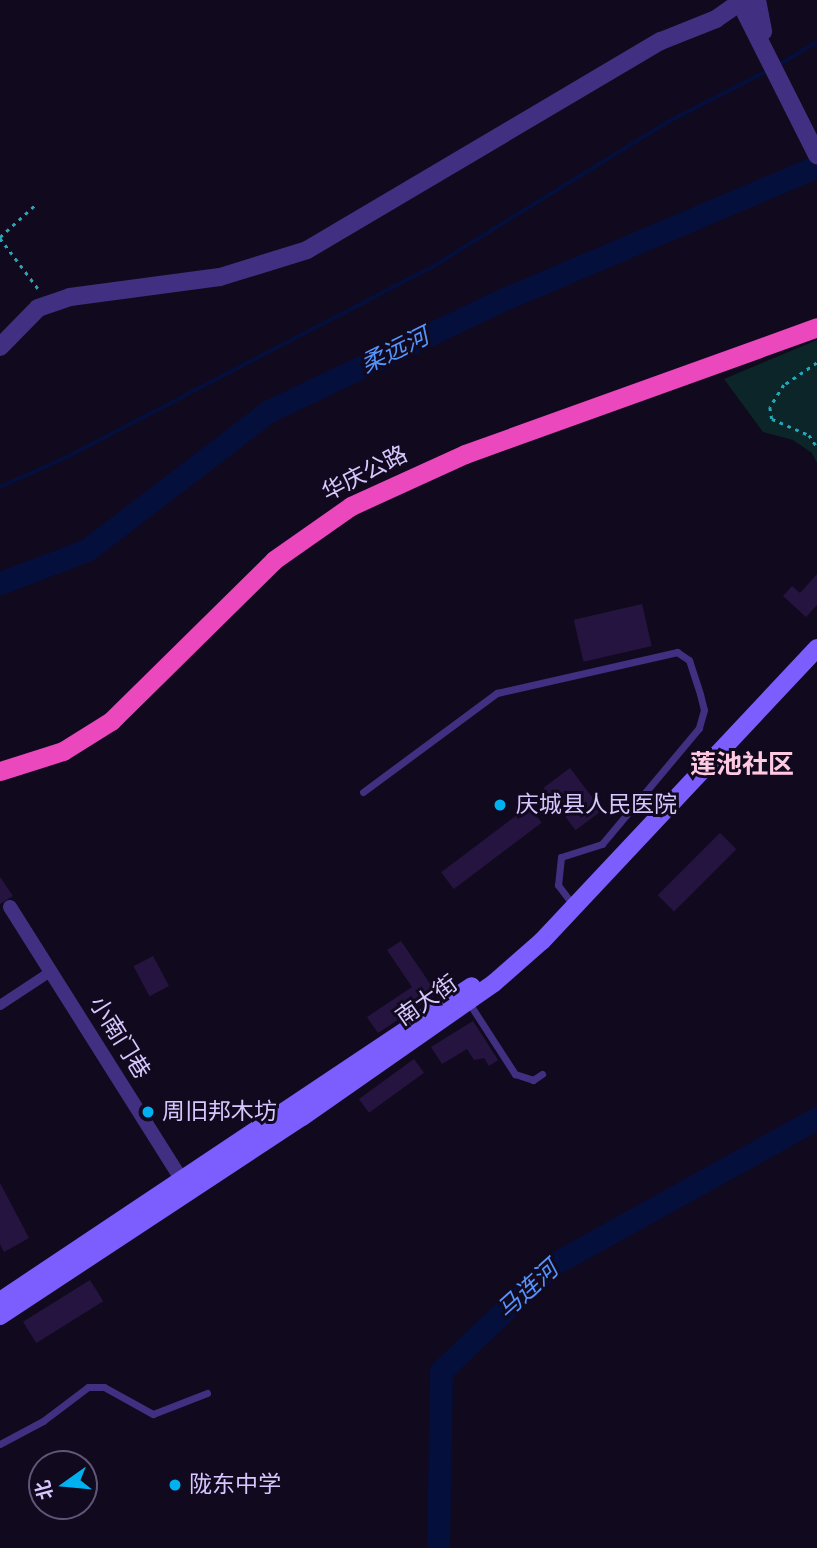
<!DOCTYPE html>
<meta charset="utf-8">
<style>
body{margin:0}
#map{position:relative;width:817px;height:1548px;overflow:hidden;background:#110a1e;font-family:"Work Sans","Noto Sans SC",sans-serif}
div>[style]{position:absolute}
.green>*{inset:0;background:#0c2528}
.stream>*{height:3.5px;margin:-1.75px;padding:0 1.75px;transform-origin:1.75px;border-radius:1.75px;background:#040f3c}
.river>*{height:23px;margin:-11.5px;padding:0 11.5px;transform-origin:11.5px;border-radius:11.5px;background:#040f3c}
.building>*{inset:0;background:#251440;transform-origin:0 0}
.path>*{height:2.5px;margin-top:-1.25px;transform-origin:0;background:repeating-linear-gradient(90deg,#22a8b8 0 3.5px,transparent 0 8.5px)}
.service>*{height:7px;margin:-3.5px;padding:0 3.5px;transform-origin:3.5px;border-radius:3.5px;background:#413081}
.pedestrian>*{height:10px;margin:-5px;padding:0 5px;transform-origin:5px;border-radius:5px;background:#413081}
.minor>*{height:14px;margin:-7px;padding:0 7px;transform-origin:7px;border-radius:7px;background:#413081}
.tertiary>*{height:18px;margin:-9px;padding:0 9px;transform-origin:9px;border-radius:9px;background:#413081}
.secondary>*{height:18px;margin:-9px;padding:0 9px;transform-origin:9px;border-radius:9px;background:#7c5eff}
.trunk>*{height:19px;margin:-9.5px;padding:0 9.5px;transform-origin:9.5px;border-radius:9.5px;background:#ec48be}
.dots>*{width:19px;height:19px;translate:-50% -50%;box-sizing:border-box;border:4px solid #110a1e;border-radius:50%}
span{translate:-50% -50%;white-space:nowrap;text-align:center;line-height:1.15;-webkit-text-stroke:6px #110a1e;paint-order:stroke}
.street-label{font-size:23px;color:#d6c7ff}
.poi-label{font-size:23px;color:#d6c7ff}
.left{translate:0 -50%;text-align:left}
.water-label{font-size:24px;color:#5594ff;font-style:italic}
.quarter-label{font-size:26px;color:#ffc9e2;font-weight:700}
.north{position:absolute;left:28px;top:1450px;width:70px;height:70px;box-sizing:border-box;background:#110a1e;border:2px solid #605678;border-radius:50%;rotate:255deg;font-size:19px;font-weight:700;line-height:28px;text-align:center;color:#d6c7ff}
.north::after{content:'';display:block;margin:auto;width:24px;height:32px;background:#00b1f2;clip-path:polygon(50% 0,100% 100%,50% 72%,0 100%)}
</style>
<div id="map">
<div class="green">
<div style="clip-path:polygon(817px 340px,817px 463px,812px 453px,793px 440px,763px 432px,724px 379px)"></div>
</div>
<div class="stream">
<div style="left:777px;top:66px;width:47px;rotate:-31deg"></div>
<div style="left:0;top:487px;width:73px;rotate:-24.1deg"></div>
<div style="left:67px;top:457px;width:417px;rotate:-27.5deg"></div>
<div style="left:437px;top:264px;width:269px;rotate:-31.6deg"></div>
<div style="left:666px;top:123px;width:114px;rotate:-27.2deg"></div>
</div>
<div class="river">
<div style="left:0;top:583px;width:93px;rotate:-20.8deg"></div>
<div style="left:87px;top:550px;width:229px;rotate:-37.4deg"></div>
<div style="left:269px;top:411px;width:250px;rotate:-25.5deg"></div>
<div style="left:495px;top:303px;width:350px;rotate:-23deg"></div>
<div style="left:438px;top:1548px;width:177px;rotate:-89deg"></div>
<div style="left:441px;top:1371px;width:153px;rotate:-43.7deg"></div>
<div style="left:552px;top:1265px;width:303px;rotate:-29deg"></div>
</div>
<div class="building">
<div style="clip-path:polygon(817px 574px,817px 605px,806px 617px,783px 596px,792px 586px,800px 593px)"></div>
<div style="left:642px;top:604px;width:43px;height:70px;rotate:77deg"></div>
<div style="left:570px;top:768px;width:53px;height:33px;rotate:53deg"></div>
<div style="left:529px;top:806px;width:21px;height:110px;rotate:53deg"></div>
<div style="left:720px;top:833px;width:23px;height:88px;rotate:45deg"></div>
<div style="clip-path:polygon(0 877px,13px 896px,0 904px)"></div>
<div style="clip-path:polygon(401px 941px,437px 994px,378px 1033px,367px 1017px,412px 987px,387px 950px)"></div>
<div style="left:153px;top:956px;width:34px;height:22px;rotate:62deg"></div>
<div style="clip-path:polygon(473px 1021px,498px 1060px,489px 1066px,484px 1058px,474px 1060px,467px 1049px,442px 1064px,431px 1047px)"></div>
<div style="left:414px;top:1059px;width:17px;height:68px;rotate:54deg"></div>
<div style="clip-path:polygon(0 1183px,29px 1238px,4px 1252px,0 1244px)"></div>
<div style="left:90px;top:1280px;width:25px;height:79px;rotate:58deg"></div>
</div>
<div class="path">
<div style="left:0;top:237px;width:47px;rotate:-42.4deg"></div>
<div style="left:0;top:238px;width:66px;rotate:53deg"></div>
<div style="left:817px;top:363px;width:40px;rotate:146deg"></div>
<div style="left:784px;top:385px;width:26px;rotate:122deg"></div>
<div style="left:770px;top:407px;width:12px;rotate:81deg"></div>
<div style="left:772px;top:419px;width:40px;rotate:23.4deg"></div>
<div style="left:809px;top:435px;width:14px;rotate:56deg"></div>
</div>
<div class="service">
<div style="left:363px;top:792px;width:167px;rotate:-36.5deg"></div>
<div style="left:497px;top:693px;width:185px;rotate:-12.8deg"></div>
<div style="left:677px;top:652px;width:14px;rotate:34deg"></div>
<div style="left:689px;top:660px;width:36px;rotate:72deg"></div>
<div style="left:700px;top:694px;width:16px;rotate:76deg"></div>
<div style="left:704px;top:710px;width:19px;rotate:106deg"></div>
<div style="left:699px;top:728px;width:151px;rotate:129.9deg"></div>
<div style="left:602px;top:844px;width:43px;rotate:162.4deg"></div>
<div style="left:561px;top:857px;width:28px;rotate:96deg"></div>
<div style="left:558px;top:885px;width:26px;rotate:53deg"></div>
<div style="left:469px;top:1003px;width:85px;rotate:57.1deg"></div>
<div style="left:515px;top:1074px;width:19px;rotate:18deg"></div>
<div style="left:533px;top:1080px;width:11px;rotate:-34deg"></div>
<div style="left:0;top:1444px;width:49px;rotate:-28.1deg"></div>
<div style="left:43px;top:1421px;width:56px;rotate:-37.1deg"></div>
<div style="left:88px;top:1387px;width:16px"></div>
<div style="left:104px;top:1387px;width:56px;rotate:28.9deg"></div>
<div style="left:153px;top:1414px;width:58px;rotate:-21.3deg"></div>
</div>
<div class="pedestrian">
<div style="left:0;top:1005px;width:60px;rotate:-33.4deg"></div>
</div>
<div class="minor">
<div style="left:10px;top:907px;width:332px;rotate:57.8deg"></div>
</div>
<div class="tertiary">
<div style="left:739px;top:0;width:174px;rotate:63.3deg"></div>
<div style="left:757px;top:0;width:32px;rotate:79deg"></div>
<div style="left:0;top:347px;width:54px;rotate:-45.7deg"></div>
<div style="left:38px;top:308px;width:34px;rotate:-19deg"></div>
<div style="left:70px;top:297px;width:151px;rotate:-7.6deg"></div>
<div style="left:220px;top:277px;width:91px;rotate:-17.2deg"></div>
<div style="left:307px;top:250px;width:411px;rotate:-30.6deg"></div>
<div style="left:661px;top:41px;width:59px;rotate:-21.8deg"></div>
<div style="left:716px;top:19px;width:33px;rotate:-35deg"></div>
</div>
<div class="secondary">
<div style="left:0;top:1301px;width:567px;rotate:-33.72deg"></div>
<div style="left:0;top:1316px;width:362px;rotate:-33.4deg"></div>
<div style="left:302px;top:1117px;width:234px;rotate:-34.9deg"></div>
<div style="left:494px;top:983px;width:64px;rotate:-41.2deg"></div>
<div style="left:542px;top:941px;width:402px;rotate:-46.8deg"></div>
</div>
<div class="trunk">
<div style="left:0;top:771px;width:66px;rotate:-17.6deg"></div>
<div style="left:63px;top:751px;width:57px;rotate:-32deg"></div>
<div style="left:111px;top:721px;width:229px;rotate:-44.6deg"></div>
<div style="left:274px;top:560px;width:94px;rotate:-35deg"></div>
<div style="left:351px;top:506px;width:125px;rotate:-24.5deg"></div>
<div style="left:465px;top:454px;width:374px;rotate:-19.8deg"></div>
</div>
<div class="dots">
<div style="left:500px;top:805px;background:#00b1f2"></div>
<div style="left:148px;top:1112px;background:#00b1f2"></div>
<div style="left:175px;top:1485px;background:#00b1f2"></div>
</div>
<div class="street-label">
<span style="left:365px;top:474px;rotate:-27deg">华庆公路</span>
<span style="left:427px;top:1001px;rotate:-35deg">南大街</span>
<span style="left:119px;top:1038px;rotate:58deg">小南门巷</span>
</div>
<div class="poi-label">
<span class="left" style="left:516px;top:805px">庆城县人民医院</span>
<span class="left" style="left:162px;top:1112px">周旧邦木坊</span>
<span class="left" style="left:189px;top:1485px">陇东中学</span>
</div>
<div class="water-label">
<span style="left:395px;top:351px;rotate:-26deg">柔远河</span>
<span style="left:528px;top:1290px;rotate:-42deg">马连河</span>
</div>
<div class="quarter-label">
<span style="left:742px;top:765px">莲池社区</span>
</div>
<div class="north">北</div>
</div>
